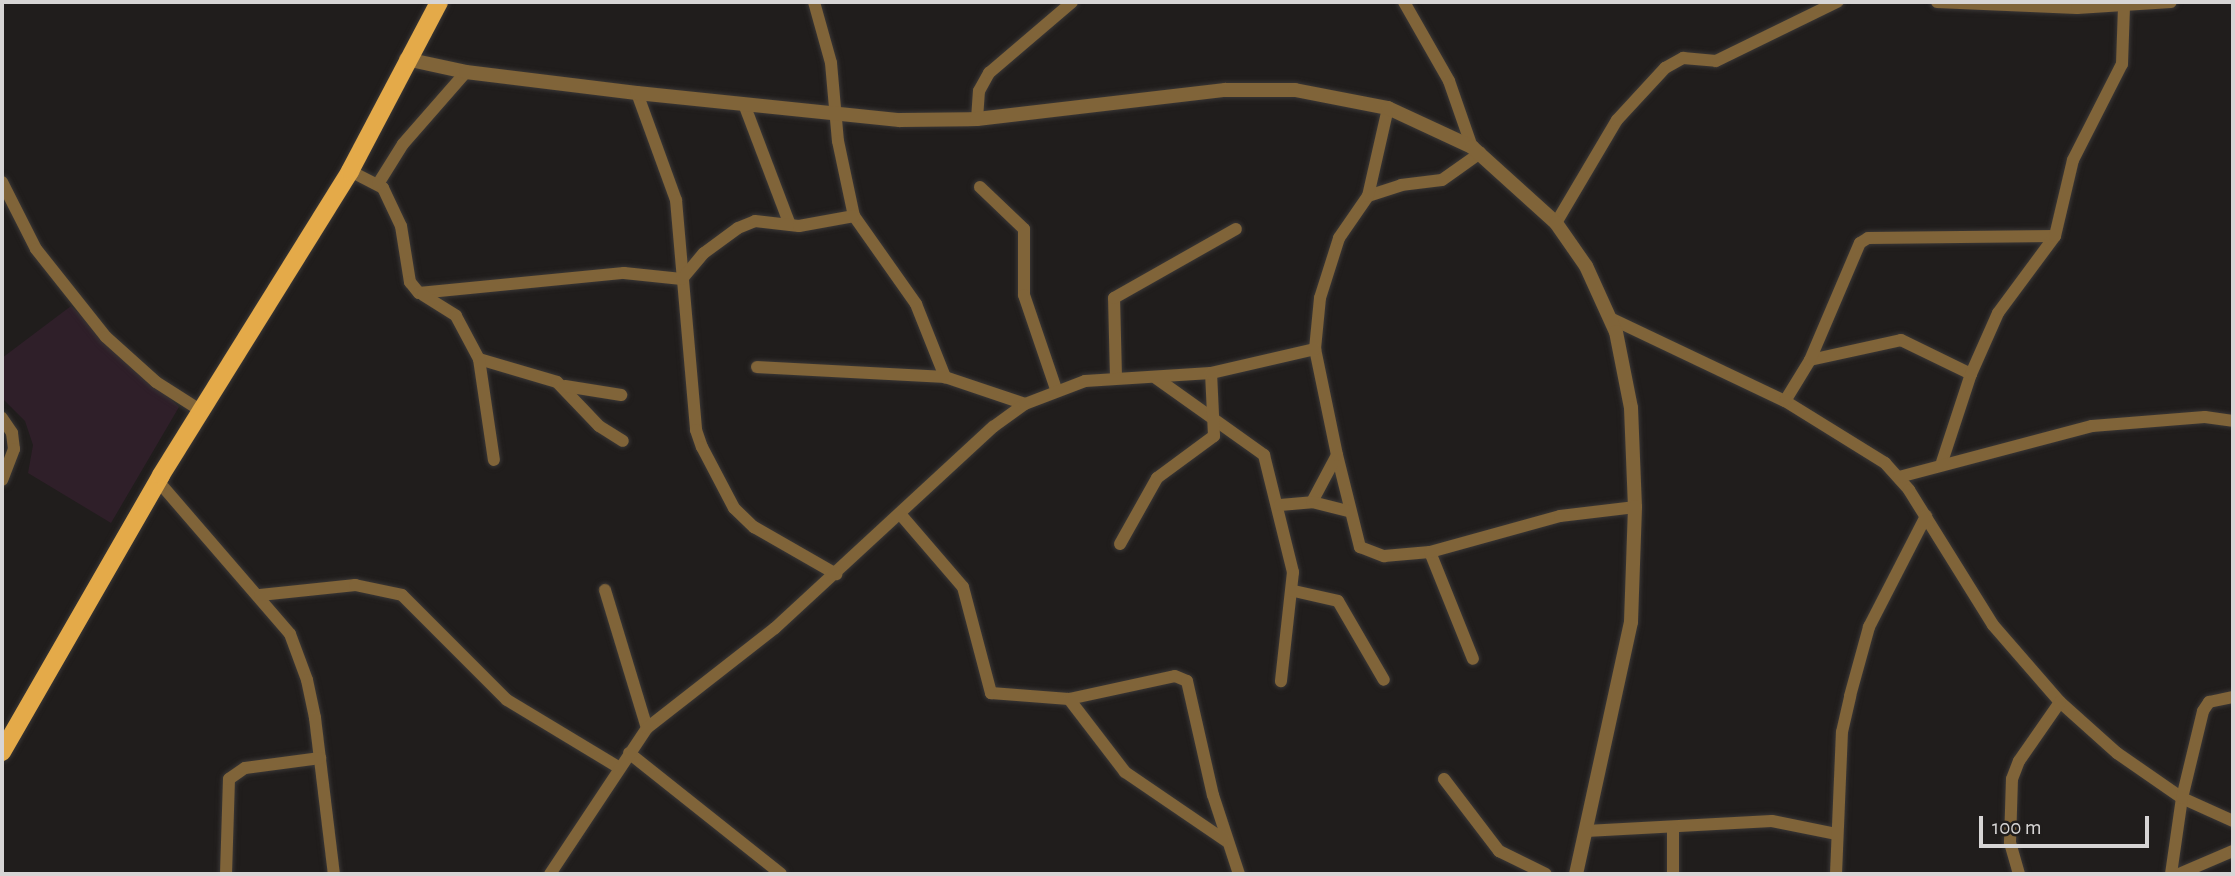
<!DOCTYPE html>
<style>
body{margin:0}
#map{position:relative;width:2235px;height:876px;overflow:hidden;background:#201d1c;font-family:"Alegreya Sans",sans-serif}
div>[style]{position:absolute}
.education>*{inset:0;background:#2f1f29}
.roads{filter:drop-shadow(0 0 2px #3a3736) drop-shadow(0 0 2px #3a3736)}
.minor>*{height:12px;margin:-6px;padding:0 6px;transform-origin:6px;border-radius:6px;background:#806439}
.tertiary>*{height:14px;margin:-7px;padding:0 7px;transform-origin:7px;border-radius:7px;background:#806439}
.primary>*{height:18px;margin:-9px;padding:0 9px;transform-origin:9px;border-radius:9px;background:#e4aa49}
span{translate:-50% -50%;white-space:nowrap;text-align:center;line-height:1.15;-webkit-text-stroke:7px #201d1c;paint-order:stroke}
.frame{position:absolute;inset:0;border:4px solid #d7d5d5;pointer-events:none}
.scale{position:absolute;left:1979px;top:816px;width:170px;height:32px;box-sizing:border-box;border:4px solid #d7d5d5;border-top:0;padding-left:9px;font-size:21px;line-height:24px;white-space:nowrap;color:#d7d5d5;-webkit-text-stroke:5px #201d1c;paint-order:stroke}
</style>
<div id="map">
<div class="education">
<div style="clip-path:polygon(71px 306px,179px 407px,111px 523px,28px 473px,33px 445px,25px 421px,2px 398px,2px 358px)"></div>
</div>
<div class="roads">
<div class="minor">
<div style="left:814px;top:2px;width:63px;rotate:74.4deg"></div>
<div style="left:831px;top:63px;width:78px;rotate:84.9deg"></div>
<div style="left:838px;top:141px;width:77px;rotate:78deg"></div>
<div style="left:854px;top:216px;width:108px;rotate:54.8deg"></div>
<div style="left:916px;top:304px;width:79px;rotate:68.3deg"></div>
<div style="left:945px;top:377px;width:84px;rotate:18.6deg"></div>
<div style="left:1404px;top:2px;width:91px;rotate:60.3deg"></div>
<div style="left:1449px;top:81px;width:70px;rotate:70.8deg"></div>
<div style="left:1937px;top:2px;width:140px;rotate:2.5deg"></div>
<div style="left:2077px;top:8px;width:94px;rotate:-3.7deg"></div>
<div style="left:637px;top:93px;width:114px;rotate:70deg"></div>
<div style="left:676px;top:200px;width:231px;rotate:85deg"></div>
<div style="left:696px;top:430px;width:18px;rotate:71deg"></div>
<div style="left:702px;top:447px;width:69px;rotate:62.3deg"></div>
<div style="left:734px;top:508px;width:28px;rotate:44deg"></div>
<div style="left:754px;top:527px;width:95px;rotate:29.8deg"></div>
<div style="left:744px;top:104px;width:129px;rotate:69.2deg"></div>
<div style="left:977px;top:119px;width:28px;rotate:-86deg"></div>
<div style="left:979px;top:91px;width:21px;rotate:-61deg"></div>
<div style="left:989px;top:73px;width:109px;rotate:-40.5deg"></div>
<div style="left:350px;top:171px;width:37px;rotate:27deg"></div>
<div style="left:383px;top:188px;width:42px;rotate:64.7deg"></div>
<div style="left:401px;top:226px;width:57px;rotate:80.9deg"></div>
<div style="left:410px;top:282px;width:14px;rotate:51deg"></div>
<div style="left:419px;top:293px;width:206px;rotate:-5.6deg"></div>
<div style="left:624px;top:273px;width:58px;rotate:5.9deg"></div>
<div style="left:2px;top:182px;width:75px;rotate:63.1deg"></div>
<div style="left:36px;top:249px;width:112px;rotate:51.5deg"></div>
<div style="left:106px;top:337px;width:67px;rotate:42deg"></div>
<div style="left:156px;top:382px;width:56px;rotate:32.6deg"></div>
<div style="left:378px;top:184px;width:47px;rotate:-58deg"></div>
<div style="left:403px;top:144px;width:96px;rotate:-48.8deg"></div>
<div style="left:980px;top:187px;width:61px;rotate:43.7deg"></div>
<div style="left:1024px;top:229px;width:66px;rotate:90deg"></div>
<div style="left:1024px;top:295px;width:99px;rotate:71.2deg"></div>
<div style="left:1368px;top:196px;width:35px;rotate:-18deg"></div>
<div style="left:1401px;top:185px;width:41px;rotate:-7deg"></div>
<div style="left:1442px;top:180px;width:47px;rotate:-35.4deg"></div>
<div style="left:1556px;top:223px;width:120px;rotate:-59.4deg"></div>
<div style="left:1617px;top:120px;width:71px;rotate:-47.3deg"></div>
<div style="left:1665px;top:68px;width:21px;rotate:-29deg"></div>
<div style="left:1683px;top:58px;width:33px;rotate:5deg"></div>
<div style="left:1716px;top:61px;width:135px;rotate:-26deg"></div>
<div style="left:682px;top:279px;width:34px;rotate:-50deg"></div>
<div style="left:704px;top:253px;width:42px;rotate:-36.3deg"></div>
<div style="left:738px;top:228px;width:18px;rotate:-22deg"></div>
<div style="left:755px;top:221px;width:44px;rotate:6.5deg"></div>
<div style="left:799px;top:226px;width:56px;rotate:-10.3deg"></div>
<div style="left:423px;top:295px;width:39px;rotate:32deg"></div>
<div style="left:456px;top:316px;width:49px;rotate:61.9deg"></div>
<div style="left:479px;top:359px;width:81px;rotate:16.4deg"></div>
<div style="left:557px;top:382px;width:61px;rotate:46.3deg"></div>
<div style="left:599px;top:426px;width:28px;rotate:32deg"></div>
<div style="left:1612px;top:319px;width:191px;rotate:25.4deg"></div>
<div style="left:1785px;top:401px;width:118px;rotate:31.8deg"></div>
<div style="left:1885px;top:463px;width:36px;rotate:48deg"></div>
<div style="left:1909px;top:490px;width:159px;rotate:58.1deg"></div>
<div style="left:1993px;top:625px;width:102px;rotate:49deg"></div>
<div style="left:2060px;top:702px;width:76px;rotate:41.8deg"></div>
<div style="left:2117px;top:753px;width:79px;rotate:34.7deg"></div>
<div style="left:2182px;top:798px;width:56px;rotate:24.3deg"></div>
<div style="left:479px;top:359px;width:102px;rotate:81.6deg"></div>
<div style="left:1810px;top:360px;width:93px;rotate:-12.4deg"></div>
<div style="left:1901px;top:340px;width:78px;rotate:25.9deg"></div>
<div style="left:757px;top:367px;width:188px;rotate:3deg"></div>
<div style="left:1116px;top:378px;width:80px;rotate:-91.4deg"></div>
<div style="left:1114px;top:298px;width:140px;rotate:-29.5deg"></div>
<div style="left:1156px;top:378px;width:133px;rotate:35.5deg"></div>
<div style="left:1264px;top:455px;width:121px;rotate:76.1deg"></div>
<div style="left:1293px;top:572px;width:110px;rotate:96.3deg"></div>
<div style="left:565px;top:386px;width:57px;rotate:9.1deg"></div>
<div style="left:1785px;top:401px;width:48px;rotate:-58.6deg"></div>
<div style="left:1810px;top:360px;width:127px;rotate:-66.9deg"></div>
<div style="left:1860px;top:243px;width:9px;rotate:-32deg"></div>
<div style="left:1868px;top:238px;width:187px;rotate:-0.6deg"></div>
<div style="left:2px;top:418px;width:18px;rotate:56deg"></div>
<div style="left:12px;top:433px;width:16px;rotate:83deg"></div>
<div style="left:14px;top:449px;width:33px;rotate:111deg"></div>
<div style="left:1337px;top:455px;width:95px;rotate:76deg"></div>
<div style="left:1360px;top:547px;width:26px;rotate:21deg"></div>
<div style="left:1384px;top:556px;width:46px;rotate:-5deg"></div>
<div style="left:1430px;top:552px;width:115px;rotate:68.1deg"></div>
<div style="left:1942px;top:462px;width:93px;rotate:-71.8deg"></div>
<div style="left:1971px;top:374px;width:67px;rotate:-66.1deg"></div>
<div style="left:1998px;top:313px;width:96px;rotate:-53.5deg"></div>
<div style="left:2055px;top:236px;width:78px;rotate:-76.7deg"></div>
<div style="left:2073px;top:160px;width:108px;rotate:-63deg"></div>
<div style="left:2122px;top:64px;width:57px;rotate:-88deg"></div>
<div style="left:1899px;top:477px;width:200px;rotate:-14.8deg"></div>
<div style="left:2092px;top:426px;width:113px;rotate:-4.6deg"></div>
<div style="left:2205px;top:417px;width:28px;rotate:8deg"></div>
<div style="left:158px;top:481px;width:202px;rotate:49.2deg"></div>
<div style="left:290px;top:634px;width:49px;rotate:69.7deg"></div>
<div style="left:307px;top:680px;width:39px;rotate:78deg"></div>
<div style="left:315px;top:718px;width:157px;rotate:83.1deg"></div>
<div style="left:1312px;top:502px;width:53px;rotate:-62deg"></div>
<div style="left:1337px;top:455px;width:108px;rotate:-101.7deg"></div>
<div style="left:1315px;top:349px;width:51px;rotate:-84.4deg"></div>
<div style="left:1320px;top:298px;width:63px;rotate:-72.4deg"></div>
<div style="left:1339px;top:238px;width:51px;rotate:-55.4deg"></div>
<div style="left:1368px;top:196px;width:90px;rotate:-77.2deg"></div>
<div style="left:1280px;top:505px;width:32px;rotate:-5deg"></div>
<div style="left:1312px;top:502px;width:37px;rotate:14deg"></div>
<div style="left:901px;top:515px;width:95px;rotate:49.3deg"></div>
<div style="left:963px;top:587px;width:110px;rotate:75.2deg"></div>
<div style="left:991px;top:693px;width:78px;rotate:4.4deg"></div>
<div style="left:1069px;top:699px;width:108px;rotate:-12.2deg"></div>
<div style="left:1175px;top:676px;width:13px;rotate:23deg"></div>
<div style="left:1187px;top:681px;width:117px;rotate:77.2deg"></div>
<div style="left:1213px;top:795px;width:83px;rotate:71.8deg"></div>
<div style="left:1120px;top:544px;width:76px;rotate:-60.7deg"></div>
<div style="left:1157px;top:478px;width:71px;rotate:-36.4deg"></div>
<div style="left:1214px;top:436px;width:63px;rotate:-92.7deg"></div>
<div style="left:1430px;top:552px;width:135px;rotate:-15.5deg"></div>
<div style="left:1560px;top:516px;width:76px;rotate:-6.8deg"></div>
<div style="left:605px;top:590px;width:144px;rotate:73.1deg"></div>
<div style="left:1294px;top:591px;width:45px;rotate:12.8deg"></div>
<div style="left:1338px;top:601px;width:91px;rotate:59.8deg"></div>
<div style="left:260px;top:595px;width:96px;rotate:-6deg"></div>
<div style="left:355px;top:585px;width:48px;rotate:12deg"></div>
<div style="left:402px;top:595px;width:148px;rotate:45deg"></div>
<div style="left:507px;top:700px;width:130px;rotate:31.1deg"></div>
<div style="left:1069px;top:699px;width:92px;rotate:52.5deg"></div>
<div style="left:1125px;top:772px;width:122px;rotate:34.3deg"></div>
<div style="left:629px;top:753px;width:194px;rotate:38.5deg"></div>
<div style="left:1444px;top:779px;width:91px;rotate:52.6deg"></div>
<div style="left:1499px;top:851px;width:52px;rotate:26.1deg"></div>
<div style="left:1586px;top:831px;width:186px;rotate:-3.1deg"></div>
<div style="left:1772px;top:821px;width:65px;rotate:11.5deg"></div>
<div style="left:226px;top:874px;width:95px;rotate:-88.2deg"></div>
<div style="left:229px;top:779px;width:19px;rotate:-35deg"></div>
<div style="left:245px;top:768px;width:76px;rotate:-7.6deg"></div>
<div style="left:550px;top:874px;width:175px;rotate:-56.4deg"></div>
<div style="left:647px;top:728px;width:162px;rotate:-38deg"></div>
<div style="left:775px;top:628px;width:297px;rotate:-42.7deg"></div>
<div style="left:993px;top:427px;width:39px;rotate:-36deg"></div>
<div style="left:1025px;top:404px;width:64px;rotate:-21deg"></div>
<div style="left:1085px;top:381px;width:126px;rotate:-3.6deg"></div>
<div style="left:1211px;top:373px;width:107px;rotate:-13deg"></div>
<div style="left:1673px;top:874px;width:45px;rotate:-90deg"></div>
<div style="left:1836px;top:874px;width:142px;rotate:-87.6deg"></div>
<div style="left:1842px;top:732px;width:37px;rotate:-77deg"></div>
<div style="left:1850px;top:696px;width:72px;rotate:-74.6deg"></div>
<div style="left:1869px;top:627px;width:125px;rotate:-62.8deg"></div>
<div style="left:2019px;top:874px;width:33px;rotate:-106deg"></div>
<div style="left:2010px;top:842px;width:63px;rotate:-88.2deg"></div>
<div style="left:2012px;top:779px;width:19px;rotate:-69deg"></div>
<div style="left:2019px;top:761px;width:72px;rotate:-55.2deg"></div>
<div style="left:2171px;top:874px;width:77px;rotate:-81.8deg"></div>
<div style="left:2182px;top:798px;width:89px;rotate:-76.4deg"></div>
<div style="left:2203px;top:711px;width:11px;rotate:-56deg"></div>
<div style="left:2209px;top:702px;width:25px;rotate:-12deg"></div>
<div style="left:2179px;top:874px;width:59px;rotate:-23.1deg"></div>
</div>
<div class="tertiary">
<div style="left:406px;top:59px;width:61px;rotate:12.2deg"></div>
<div style="left:466px;top:72px;width:172px;rotate:7deg"></div>
<div style="left:637px;top:93px;width:264px;rotate:5.9deg"></div>
<div style="left:900px;top:120px;width:77px;rotate:-0.7deg"></div>
<div style="left:977px;top:119px;width:250px;rotate:-6.7deg"></div>
<div style="left:1225px;top:90px;width:70px"></div>
<div style="left:1295px;top:90px;width:95px;rotate:11deg"></div>
<div style="left:1388px;top:108px;width:93px;rotate:24.9deg"></div>
<div style="left:1472px;top:147px;width:113px;rotate:42.1deg"></div>
<div style="left:1556px;top:223px;width:52px;rotate:55.1deg"></div>
<div style="left:1586px;top:266px;width:72px;rotate:65.6deg"></div>
<div style="left:1616px;top:332px;width:77px;rotate:78.8deg"></div>
<div style="left:1631px;top:408px;width:99px;rotate:87.7deg"></div>
<div style="left:1635px;top:507px;width:115px;rotate:92deg"></div>
<div style="left:1631px;top:622px;width:258px;rotate:102.3deg"></div>
</div>
<div class="primary">
<div style="left:2px;top:752px;width:319px;rotate:-60.1deg"></div>
<div style="left:161px;top:475px;width:358px;rotate:-58.1deg"></div>
<div style="left:350px;top:171px;width:191px;rotate:-62.2deg"></div>
</div>
</div>
<div class="frame"></div>
<div class="scale">100 m</div>
</div>
